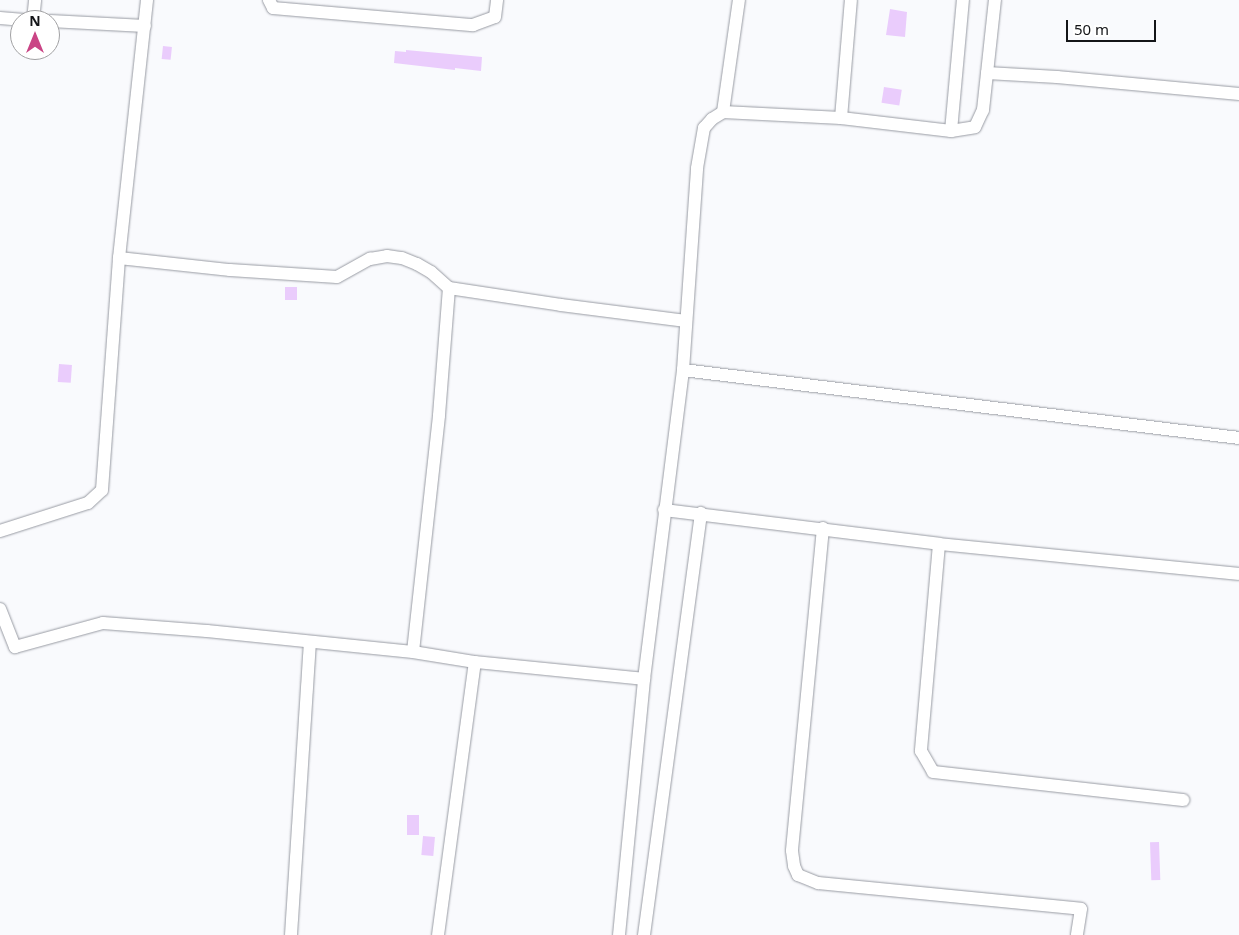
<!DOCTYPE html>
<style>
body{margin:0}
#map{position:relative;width:1239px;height:935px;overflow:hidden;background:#f9fafd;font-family:"Noto Sans",sans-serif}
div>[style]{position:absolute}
.building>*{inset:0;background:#eaccfc;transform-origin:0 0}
.roads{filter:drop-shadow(0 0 1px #989ba3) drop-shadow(0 0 1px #989ba3)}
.minor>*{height:12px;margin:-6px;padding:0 6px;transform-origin:6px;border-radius:6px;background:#fff}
span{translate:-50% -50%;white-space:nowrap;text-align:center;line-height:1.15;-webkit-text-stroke:5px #fff;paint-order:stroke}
.north{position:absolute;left:10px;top:10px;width:50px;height:50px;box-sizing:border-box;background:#fff;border:1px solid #a1a1a3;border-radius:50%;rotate:0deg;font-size:14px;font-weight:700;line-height:20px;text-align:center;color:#141518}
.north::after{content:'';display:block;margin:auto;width:18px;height:22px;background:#ca4485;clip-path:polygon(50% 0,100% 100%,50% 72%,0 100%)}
.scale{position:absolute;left:1066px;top:20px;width:90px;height:22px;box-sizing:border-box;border:2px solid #141518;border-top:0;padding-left:6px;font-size:15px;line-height:18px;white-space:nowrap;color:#141518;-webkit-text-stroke:4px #fff;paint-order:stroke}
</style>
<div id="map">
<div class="building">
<div style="clip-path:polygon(890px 9px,907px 12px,905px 37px,886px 35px)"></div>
<div style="left:163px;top:46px;width:9px;height:13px;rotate:6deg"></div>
<div style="clip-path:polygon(406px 50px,482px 57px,481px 71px,455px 68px,455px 70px,394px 63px,395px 51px,406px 52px)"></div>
<div style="left:884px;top:87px;width:18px;height:16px;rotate:9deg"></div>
<div style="left:297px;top:287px;width:13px;height:12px;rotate:90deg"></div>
<div style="left:59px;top:364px;width:13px;height:18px;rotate:4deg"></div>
<div style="left:407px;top:815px;width:12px;height:20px"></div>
<div style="left:423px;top:836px;width:12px;height:19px;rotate:5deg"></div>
<div style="left:1159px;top:842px;width:38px;height:9px;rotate:88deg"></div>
</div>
<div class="roads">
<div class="minor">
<div style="left:269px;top:0;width:9px;rotate:63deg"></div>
<div style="left:273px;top:8px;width:201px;rotate:4.9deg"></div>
<div style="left:473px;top:25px;width:23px;rotate:-20deg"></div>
<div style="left:495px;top:17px;width:17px;rotate:-83deg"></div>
<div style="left:0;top:18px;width:24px;rotate:5deg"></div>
<div style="left:33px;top:20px;width:20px;rotate:-84deg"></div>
<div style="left:50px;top:21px;width:95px;rotate:3deg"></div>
<div style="left:987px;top:73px;width:70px;rotate:3.3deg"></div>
<div style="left:1057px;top:77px;width:183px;rotate:5.3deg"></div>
<div style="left:723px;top:112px;width:113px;rotate:-81.9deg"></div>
<div style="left:841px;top:118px;width:118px;rotate:-85.2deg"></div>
<div style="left:951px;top:131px;width:132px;rotate:-84.8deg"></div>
<div style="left:119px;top:258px;width:112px;rotate:6.2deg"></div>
<div style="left:230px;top:270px;width:107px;rotate:3.7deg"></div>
<div style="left:337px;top:277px;width:38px;rotate:-29deg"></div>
<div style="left:370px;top:259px;width:17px;rotate:-10deg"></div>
<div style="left:387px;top:256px;width:15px;rotate:8deg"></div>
<div style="left:402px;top:258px;width:16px;rotate:22deg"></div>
<div style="left:417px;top:264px;width:16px;rotate:30deg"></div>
<div style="left:431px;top:272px;width:24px;rotate:42deg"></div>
<div style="left:449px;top:288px;width:113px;rotate:8.6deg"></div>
<div style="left:561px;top:305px;width:126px;rotate:7.3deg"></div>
<div style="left:449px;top:288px;width:128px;rotate:94.5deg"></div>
<div style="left:439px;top:416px;width:237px;rotate:96.3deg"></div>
<div style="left:413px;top:652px;width:63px;rotate:9.2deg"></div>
<div style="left:475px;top:662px;width:170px;rotate:5.7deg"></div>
<div style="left:683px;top:370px;width:560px;rotate:6.97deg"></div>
<div style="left:664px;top:510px;width:277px;rotate:7deg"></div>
<div style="left:939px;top:544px;width:301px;rotate:5.7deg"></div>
<div style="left:823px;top:528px;width:324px;rotate:95.5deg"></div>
<div style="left:792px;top:851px;width:15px;rotate:82deg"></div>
<div style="left:794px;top:866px;width:10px;rotate:66deg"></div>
<div style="left:798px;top:875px;width:22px;rotate:22deg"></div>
<div style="left:818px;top:883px;width:264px;rotate:5.6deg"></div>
<div style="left:1081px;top:909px;width:26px;rotate:99deg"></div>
<div style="left:0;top:531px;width:92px;rotate:-17.7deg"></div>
<div style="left:88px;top:503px;width:19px;rotate:-43deg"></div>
<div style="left:102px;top:490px;width:233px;rotate:-85.8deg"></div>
<div style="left:119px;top:258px;width:260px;rotate:-83.8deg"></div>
<div style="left:939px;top:544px;width:208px;rotate:95deg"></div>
<div style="left:921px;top:751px;width:24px;rotate:60deg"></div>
<div style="left:933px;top:772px;width:252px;rotate:6.4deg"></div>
<div style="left:0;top:609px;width:41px;rotate:68.5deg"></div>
<div style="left:15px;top:647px;width:91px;rotate:-15.3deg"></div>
<div style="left:103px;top:623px;width:104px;rotate:4.4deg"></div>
<div style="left:207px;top:631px;width:207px;rotate:5.8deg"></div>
<div style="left:291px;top:935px;width:293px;rotate:-86.3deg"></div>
<div style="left:438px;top:935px;width:275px;rotate:-82.3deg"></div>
<div style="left:619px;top:935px;width:257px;rotate:-84.4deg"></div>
<div style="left:644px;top:679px;width:311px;rotate:-82.8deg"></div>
<div style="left:683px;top:370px;width:202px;rotate:-86deg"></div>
<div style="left:697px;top:168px;width:41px;rotate:-80.1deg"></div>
<div style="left:704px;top:128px;width:12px;rotate:-48deg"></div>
<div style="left:712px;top:119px;width:13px;rotate:-32deg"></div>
<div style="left:723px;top:112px;width:118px;rotate:2.9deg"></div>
<div style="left:841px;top:118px;width:111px;rotate:6.7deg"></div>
<div style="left:951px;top:131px;width:24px;rotate:-9deg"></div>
<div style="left:975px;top:127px;width:19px;rotate:-65deg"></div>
<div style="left:983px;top:110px;width:111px;rotate:-83.8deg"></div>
<div style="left:644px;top:935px;width:426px;rotate:-82.3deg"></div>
</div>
</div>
<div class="north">N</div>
<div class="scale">50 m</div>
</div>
